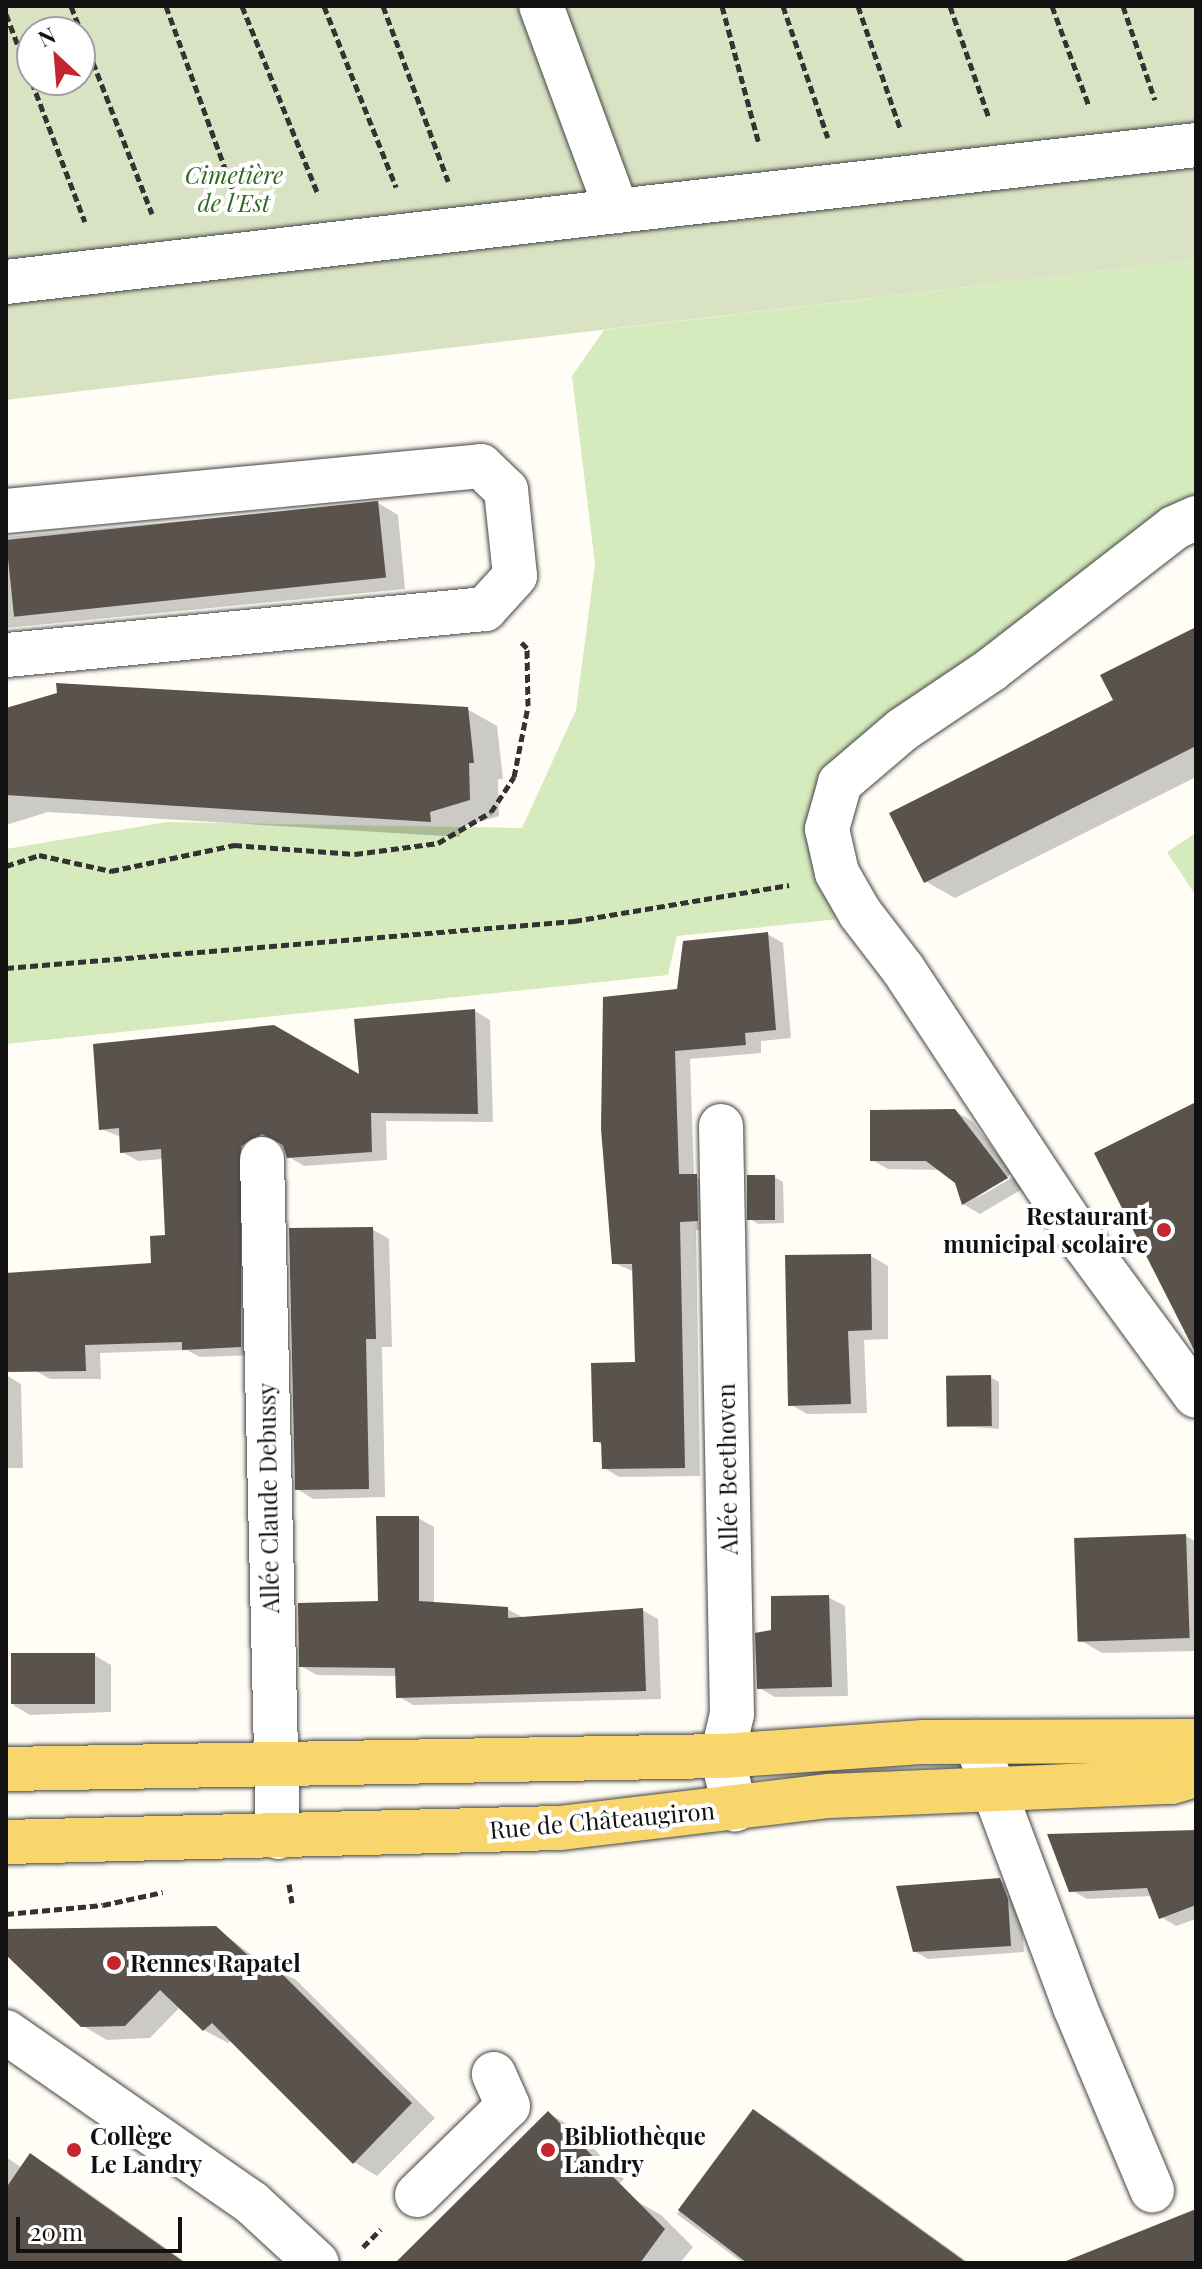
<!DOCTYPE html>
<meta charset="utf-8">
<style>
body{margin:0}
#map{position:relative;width:1202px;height:2269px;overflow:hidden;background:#fffdf5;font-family:"Playfair Display",serif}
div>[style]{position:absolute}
.green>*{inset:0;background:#d5ebbd}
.cemetery>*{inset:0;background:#d9e3c4}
.shadow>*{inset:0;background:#0003}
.building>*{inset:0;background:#5a524d;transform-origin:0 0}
.path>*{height:5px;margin-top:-2.5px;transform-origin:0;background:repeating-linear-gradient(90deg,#333 0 8px,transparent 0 12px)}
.roads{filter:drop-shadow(0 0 2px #444) drop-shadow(0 0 2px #444)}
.minor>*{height:44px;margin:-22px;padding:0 22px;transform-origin:22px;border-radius:22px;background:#fff}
.major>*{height:44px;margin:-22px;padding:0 22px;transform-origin:22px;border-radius:22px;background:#f9d66b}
.dots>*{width:22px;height:22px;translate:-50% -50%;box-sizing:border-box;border:4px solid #fff;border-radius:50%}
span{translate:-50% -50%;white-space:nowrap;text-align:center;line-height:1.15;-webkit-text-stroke:8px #fff;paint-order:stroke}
.park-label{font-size:24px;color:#2f6b1f;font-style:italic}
.poi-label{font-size:24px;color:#111;font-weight:700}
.right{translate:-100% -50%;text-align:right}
.left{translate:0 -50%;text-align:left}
.street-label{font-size:24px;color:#111}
.frame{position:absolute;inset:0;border:8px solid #111;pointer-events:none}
.north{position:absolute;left:16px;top:16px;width:80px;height:80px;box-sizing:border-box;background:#fff;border:2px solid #a0a0a0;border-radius:50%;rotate:334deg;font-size:22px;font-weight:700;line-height:32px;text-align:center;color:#111}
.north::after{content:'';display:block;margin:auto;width:28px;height:36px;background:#c4262e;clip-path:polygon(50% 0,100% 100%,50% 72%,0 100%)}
.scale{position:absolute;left:16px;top:2217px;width:166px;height:36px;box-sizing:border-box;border:4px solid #111;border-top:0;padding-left:10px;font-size:24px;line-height:28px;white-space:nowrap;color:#111;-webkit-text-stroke:6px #fff;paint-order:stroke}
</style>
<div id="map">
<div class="green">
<div style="clip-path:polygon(1196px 260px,1196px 502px,849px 745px,827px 798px,849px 918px,677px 936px,668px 975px,6px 1044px,6px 849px,167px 822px,522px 828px,576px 710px,595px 564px,572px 376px,604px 330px)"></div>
<div style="clip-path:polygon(1196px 833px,1196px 896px,1167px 852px)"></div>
</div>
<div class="cemetery">
<div style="clip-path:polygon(evenodd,6px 6px,1196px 6px,1196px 260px,6px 400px,6px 6px,32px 32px,80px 32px,80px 80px,32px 80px,32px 32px)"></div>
</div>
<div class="shadow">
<div style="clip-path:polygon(378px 503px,398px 515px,405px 589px,6px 628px,6px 537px)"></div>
<div style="clip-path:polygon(1196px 629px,1196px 777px,955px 898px,925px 881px)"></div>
<div style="clip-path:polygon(6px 709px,467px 709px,497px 726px,503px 779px,498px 779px,499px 816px,459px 828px,460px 837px,48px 812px,6px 825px)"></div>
<div style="clip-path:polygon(767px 934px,783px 943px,791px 1038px,761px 1041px,761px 1053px,690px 1059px,694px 1176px,712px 1185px,713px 1229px,696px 1230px,700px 1476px,619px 1477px,604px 1468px,603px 1445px,595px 1441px,637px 1364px,635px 1272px,614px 1263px,679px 991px)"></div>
<div style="clip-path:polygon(475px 1011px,490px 1020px,493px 1122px,386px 1121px,387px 1160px,304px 1166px,289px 1157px,279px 1142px,256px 1155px,256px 1355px,200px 1357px,187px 1350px,100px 1353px,101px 1379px,50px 1379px,34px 1370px,153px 1265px,167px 1237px,163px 1159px,138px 1161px,122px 1152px,121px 1137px,101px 1129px,361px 1078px)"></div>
<div style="clip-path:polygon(954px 1111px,972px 1121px,1012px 1173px,972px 1201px,1015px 1176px,1024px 1188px,980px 1214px,963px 1204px,957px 1182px,941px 1170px,888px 1169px,872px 1160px)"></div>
<div style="clip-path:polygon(775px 1177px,783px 1182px,784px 1223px,758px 1224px,750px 1219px)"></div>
<div style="clip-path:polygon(372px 1229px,389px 1239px,392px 1347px,382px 1347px,385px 1497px,313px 1499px,297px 1489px)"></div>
<div style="clip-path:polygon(871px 1256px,888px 1266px,888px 1339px,864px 1340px,867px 1413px,807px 1414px,790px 1404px)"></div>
<div style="clip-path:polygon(6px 1375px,21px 1384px,23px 1468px,6px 1468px)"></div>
<div style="clip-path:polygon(991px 1377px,999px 1382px,999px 1429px,948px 1425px)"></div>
<div style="clip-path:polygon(418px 1518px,434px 1527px,434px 1604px,507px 1609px,524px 1618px,642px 1610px,658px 1619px,661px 1699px,413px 1705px,398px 1696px,397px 1676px,317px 1675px,301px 1666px,380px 1603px)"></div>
<div style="clip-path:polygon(1186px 1536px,1196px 1542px,1196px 1651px,1102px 1653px,1078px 1639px)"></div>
<div style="clip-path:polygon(828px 1597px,845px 1606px,848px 1696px,775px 1697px,759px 1688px,773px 1632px)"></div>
<div style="clip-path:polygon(94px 1655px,111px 1665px,111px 1712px,30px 1715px,13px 1705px)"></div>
<div style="clip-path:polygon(1196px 1833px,1196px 1919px,1176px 1926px,1161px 1917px,1152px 1896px,1087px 1899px,1071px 1890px)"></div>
<div style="clip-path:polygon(1000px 1880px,1013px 1888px,1021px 1908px,1024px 1952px,928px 1959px,914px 1951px)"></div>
<div style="clip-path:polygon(216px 1928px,269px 1968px,295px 1979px,435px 2118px,377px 2176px,354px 2162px,232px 2040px,228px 2043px,204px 2030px,180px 2007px,150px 2038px,107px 2040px,83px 2026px,6px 1952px,6px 1931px)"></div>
<div style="clip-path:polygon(754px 2111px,782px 2128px,969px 2263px,743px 2263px,677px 2214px)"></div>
<div style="clip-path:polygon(548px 2113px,572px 2127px,624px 2179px,542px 2263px,419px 2263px)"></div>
<div style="clip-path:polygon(30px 2155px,59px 2172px,187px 2263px,6px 2263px,6px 2157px,22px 2168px)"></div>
<div style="clip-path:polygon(633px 2199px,661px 2215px,693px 2247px,680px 2263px,587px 2263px)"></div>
</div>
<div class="building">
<div style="left:378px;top:501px;width:77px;height:374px;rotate:84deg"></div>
<div style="clip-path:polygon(1196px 627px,1196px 746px,924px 883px,889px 813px,1113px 700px,1100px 675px)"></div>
<div style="clip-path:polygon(56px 683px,468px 707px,474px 763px,469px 763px,470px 800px,430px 812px,431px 822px,6px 795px,6px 708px,57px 693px)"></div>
<div style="clip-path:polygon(768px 932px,776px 1030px,745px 1033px,746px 1045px,675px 1051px,679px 1174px,697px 1174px,698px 1221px,680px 1222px,685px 1468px,602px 1469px,601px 1442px,593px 1442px,591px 1363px,635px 1362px,632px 1264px,612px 1264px,601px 1129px,603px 997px,677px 989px,683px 941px)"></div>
<div style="clip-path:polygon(475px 1009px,478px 1114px,371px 1113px,372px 1152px,287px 1158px,283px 1145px,262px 1134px,241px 1146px,241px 1347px,182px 1350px,182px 1342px,85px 1345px,86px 1371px,6px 1372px,6px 1273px,151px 1263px,150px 1236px,165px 1235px,161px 1149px,120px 1153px,119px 1128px,99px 1130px,93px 1044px,274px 1025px,359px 1074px,354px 1019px)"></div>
<div style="clip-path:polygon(1196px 1102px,1196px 1354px,1094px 1153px)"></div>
<div style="clip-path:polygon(955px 1109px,1008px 1178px,962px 1205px,955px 1183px,926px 1161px,870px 1161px,870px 1110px)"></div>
<div style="left:747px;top:1175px;width:28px;height:45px"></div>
<div style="clip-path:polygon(373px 1227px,376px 1339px,366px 1339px,369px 1489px,295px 1490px,289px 1228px)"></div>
<div style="clip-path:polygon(871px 1254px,872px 1330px,848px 1331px,851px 1404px,788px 1406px,785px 1255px)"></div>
<div style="left:991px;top:1375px;width:51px;height:45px;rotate:89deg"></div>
<div style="clip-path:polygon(376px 1516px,419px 1516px,419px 1601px,508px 1607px,508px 1618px,643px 1608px,646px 1691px,396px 1698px,395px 1668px,299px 1667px,298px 1603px,378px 1601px)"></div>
<div style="left:1186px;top:1534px;width:104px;height:112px;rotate:88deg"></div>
<div style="clip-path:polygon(829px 1595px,832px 1687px,757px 1689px,755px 1633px,771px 1630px,771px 1596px)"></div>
<div style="left:95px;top:1653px;width:51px;height:84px;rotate:90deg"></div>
<div style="clip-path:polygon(1196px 1830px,1196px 1905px,1159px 1919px,1147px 1888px,1069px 1892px,1047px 1834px)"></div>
<div style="clip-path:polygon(1000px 1878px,1008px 1899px,1011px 1946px,913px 1952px,896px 1886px)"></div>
<div style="clip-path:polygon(216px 1926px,264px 1970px,271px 1963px,412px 2103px,353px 2164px,212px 2023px,203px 2031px,160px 1990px,125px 2026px,81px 2027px,6px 1955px,6px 1929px)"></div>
<div style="clip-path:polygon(753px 2109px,899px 2214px,967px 2263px,747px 2263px,678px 2210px)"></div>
<div style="clip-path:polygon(548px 2111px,665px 2229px,640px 2263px,395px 2263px)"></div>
<div style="clip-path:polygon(30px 2153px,185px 2263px,6px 2263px,6px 2188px)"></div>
<div style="clip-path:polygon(1196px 2209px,1196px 2263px,1066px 2263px,1066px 2261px)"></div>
</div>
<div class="path">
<div style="left:71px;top:6px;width:223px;rotate:68.7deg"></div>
<div style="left:166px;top:6px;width:211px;rotate:70deg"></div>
<div style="left:242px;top:6px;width:203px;rotate:68deg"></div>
<div style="left:324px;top:6px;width:195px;rotate:68.3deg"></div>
<div style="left:383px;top:6px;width:187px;rotate:69.6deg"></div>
<div style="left:722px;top:6px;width:143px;rotate:75deg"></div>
<div style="left:783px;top:6px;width:139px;rotate:71.2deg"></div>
<div style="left:858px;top:6px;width:129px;rotate:71deg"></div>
<div style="left:950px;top:6px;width:119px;rotate:70.8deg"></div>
<div style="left:1052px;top:6px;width:107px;rotate:69.7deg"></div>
<div style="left:1123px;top:6px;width:99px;rotate:71.2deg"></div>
<div style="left:6px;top:14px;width:222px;rotate:69.2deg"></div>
<div style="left:6px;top:866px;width:35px;rotate:-18deg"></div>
<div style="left:39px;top:855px;width:74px;rotate:12.5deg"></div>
<div style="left:111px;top:871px;width:126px;rotate:-11.9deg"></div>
<div style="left:234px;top:845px;width:121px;rotate:4.3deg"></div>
<div style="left:355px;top:854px;width:84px;rotate:-7.5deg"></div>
<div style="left:438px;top:843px;width:61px;rotate:-30.3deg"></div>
<div style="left:491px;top:812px;width:42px;rotate:-56.7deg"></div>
<div style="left:514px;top:777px;width:72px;rotate:-78.8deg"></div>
<div style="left:528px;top:706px;width:58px;rotate:-91deg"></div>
<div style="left:527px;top:648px;width:8px;rotate:-135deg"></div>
<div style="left:6px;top:968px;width:570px;rotate:-4.73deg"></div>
<div style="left:574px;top:921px;width:218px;rotate:-9.5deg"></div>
<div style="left:289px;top:1884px;width:19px;rotate:81deg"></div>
<div style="left:6px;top:1914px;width:97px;rotate:-5.3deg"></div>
<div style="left:103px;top:1905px;width:61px;rotate:-12.2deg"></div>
<div style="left:363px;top:2247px;width:25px;rotate:-45deg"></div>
</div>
<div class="roads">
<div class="minor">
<div style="left:617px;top:211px;width:583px;rotate:-6.5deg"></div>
<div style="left:6px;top:282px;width:615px;rotate:-6.63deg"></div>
<div style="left:617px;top:211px;width:219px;rotate:-110.3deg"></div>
<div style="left:6px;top:511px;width:477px;rotate:-5.4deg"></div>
<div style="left:481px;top:466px;width:35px;rotate:44deg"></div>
<div style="left:506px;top:490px;width:86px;rotate:84deg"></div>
<div style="left:515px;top:576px;width:45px;rotate:132.3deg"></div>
<div style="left:485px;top:609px;width:481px;rotate:174.5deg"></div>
<div style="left:1196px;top:518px;width:24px;rotate:156deg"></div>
<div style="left:1174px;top:528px;width:232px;rotate:142.2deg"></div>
<div style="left:991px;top:670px;width:107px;rotate:146deg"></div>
<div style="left:902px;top:730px;width:82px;rotate:139.5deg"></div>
<div style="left:840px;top:783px;width:48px;rotate:105.8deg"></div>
<div style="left:827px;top:829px;width:45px;rotate:77.2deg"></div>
<div style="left:837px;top:873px;width:46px;rotate:60.1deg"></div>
<div style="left:860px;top:913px;width:71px;rotate:52.5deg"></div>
<div style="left:903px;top:969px;width:331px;rotate:56.6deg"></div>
<div style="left:1085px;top:1245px;width:187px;rotate:53.7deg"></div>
<div style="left:721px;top:1126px;width:588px;rotate:88.93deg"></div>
<div style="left:732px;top:1714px;width:43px;rotate:103.4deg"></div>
<div style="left:722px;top:1756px;width:55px;rotate:76.2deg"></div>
<div style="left:262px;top:1159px;width:678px;rotate:88.65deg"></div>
<div style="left:976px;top:1742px;width:283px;rotate:69.5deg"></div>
<div style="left:1075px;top:2007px;width:199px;rotate:67.2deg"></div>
<div style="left:6px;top:2032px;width:300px;rotate:34.8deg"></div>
<div style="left:252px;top:2203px;width:88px;rotate:42.7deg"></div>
<div style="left:417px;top:2195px;width:127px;rotate:-44.4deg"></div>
<div style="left:508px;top:2106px;width:35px;rotate:-114deg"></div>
</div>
<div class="major">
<div style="left:6px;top:1769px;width:716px;rotate:-1.04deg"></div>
<div style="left:722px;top:1756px;width:202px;rotate:-4deg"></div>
<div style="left:924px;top:1742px;width:272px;rotate:-0.2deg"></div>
<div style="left:6px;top:1842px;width:554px;rotate:-1.45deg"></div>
<div style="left:560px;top:1828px;width:272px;rotate:-6.8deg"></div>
<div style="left:830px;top:1796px;width:341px;rotate:-2.4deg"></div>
<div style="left:1171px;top:1782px;width:26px;rotate:-16deg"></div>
</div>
</div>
<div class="dots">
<div style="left:1164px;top:1230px;background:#c4262e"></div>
<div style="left:114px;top:1963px;background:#c4262e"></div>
<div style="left:74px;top:2150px;background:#c4262e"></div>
<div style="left:548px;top:2150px;background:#c4262e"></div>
</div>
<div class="park-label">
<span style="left:234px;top:189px">Cimetière<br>de l'Est</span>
</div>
<div class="poi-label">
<span class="right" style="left:1148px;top:1230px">Restaurant<br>municipal scolaire</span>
<span class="left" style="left:130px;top:1963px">Rennes Rapatel</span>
<span class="left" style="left:90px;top:2150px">Collège<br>Le Landry</span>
<span class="left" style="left:564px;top:2150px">Bibliothèque<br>Landry</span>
</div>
<div class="street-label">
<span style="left:727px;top:1469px;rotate:-91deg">Allée Beethoven</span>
<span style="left:268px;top:1498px;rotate:-91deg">Allée Claude Debussy</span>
<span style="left:602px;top:1820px;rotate:-5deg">Rue de Châteaugiron</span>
</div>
<div class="frame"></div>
<div class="north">N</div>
<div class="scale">20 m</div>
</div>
